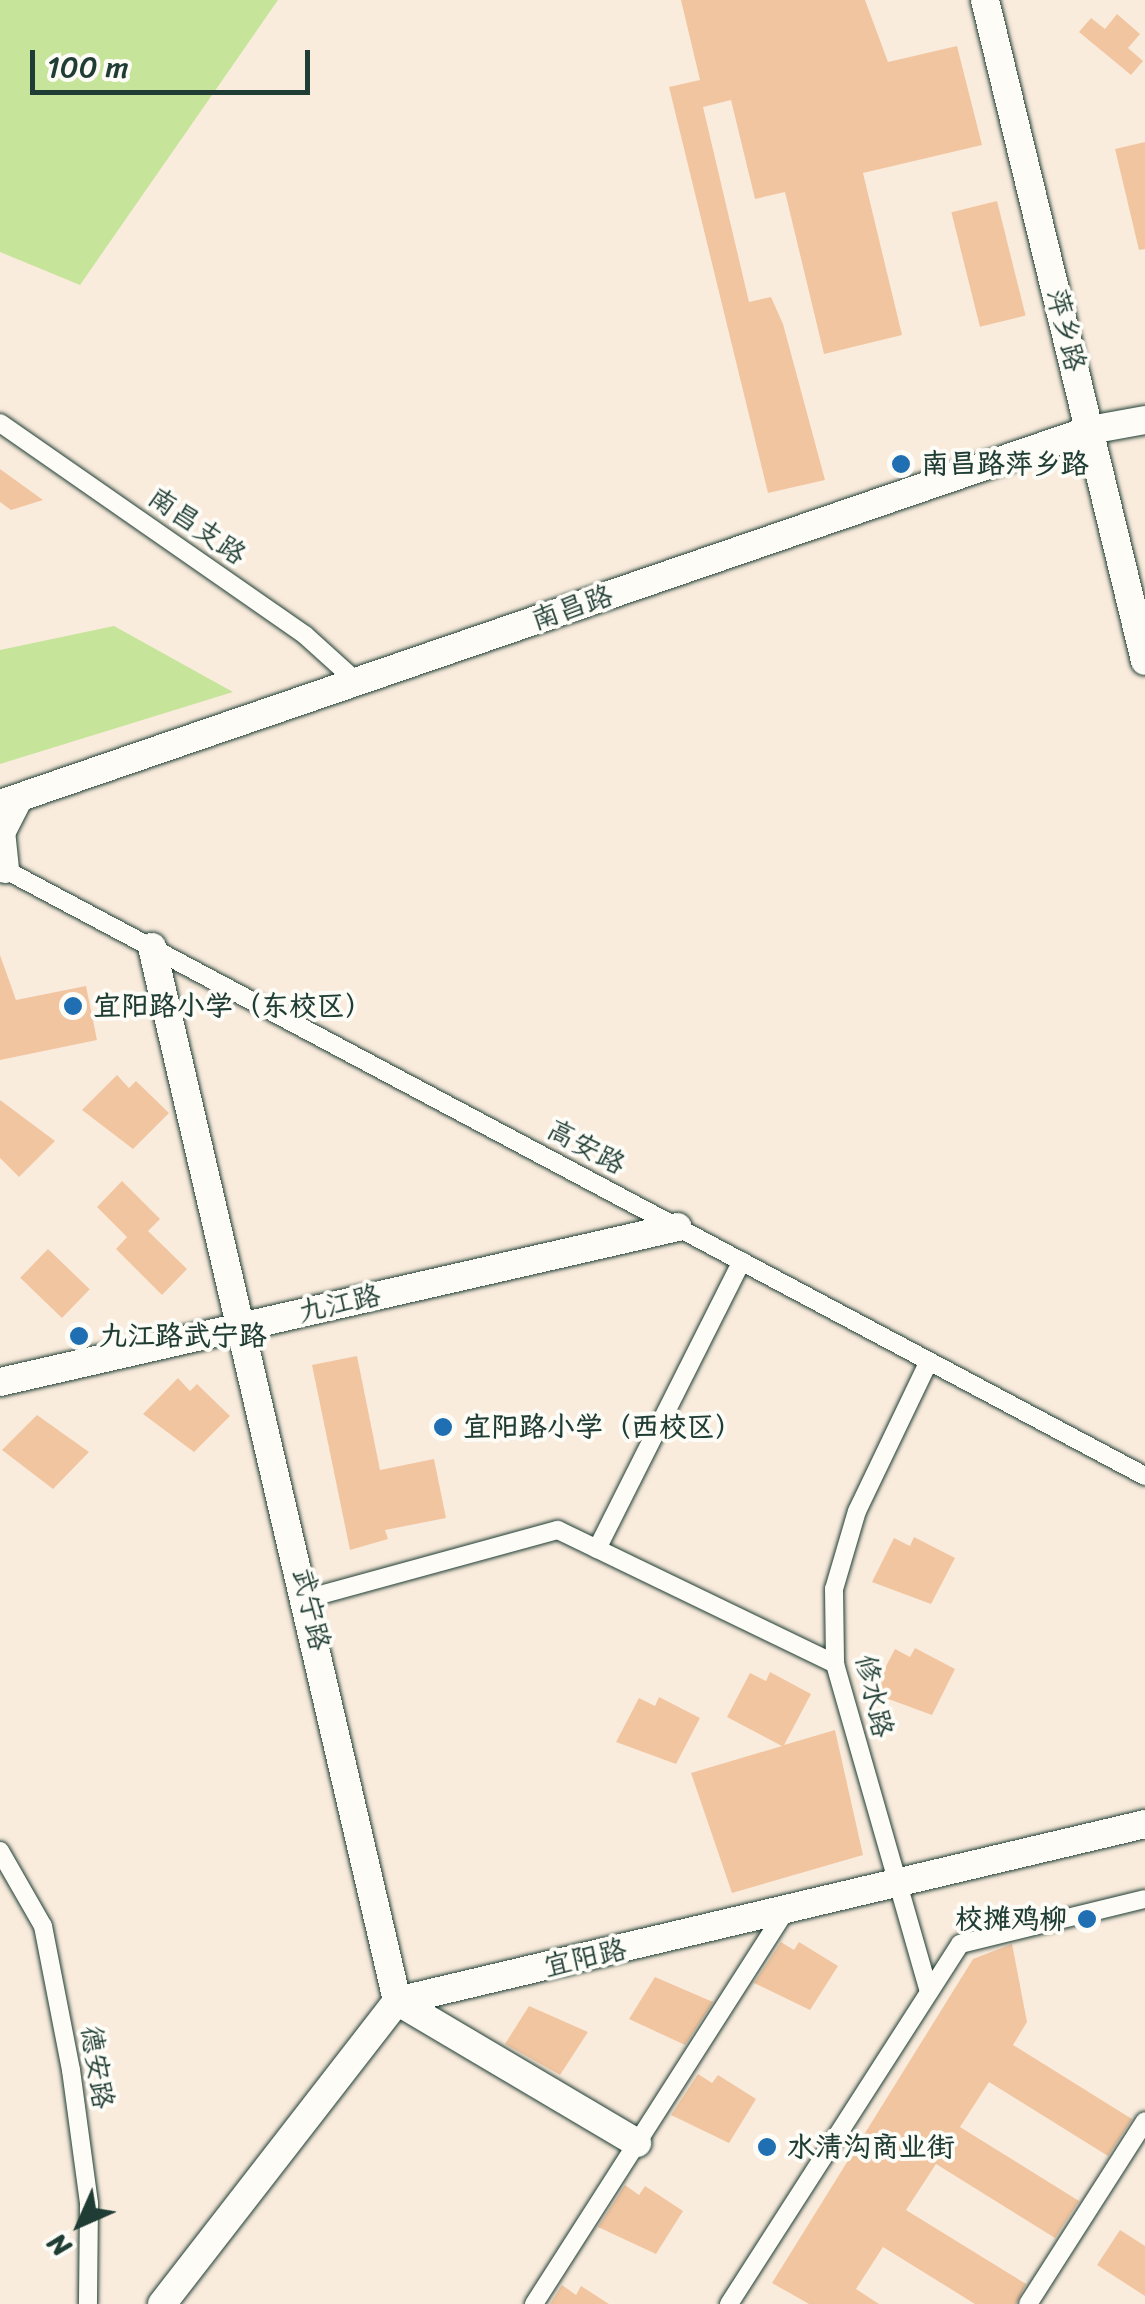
<!DOCTYPE html>
<meta charset="utf-8">
<style>
body{margin:0}
#map{position:relative;width:1145px;height:2304px;overflow:hidden;background:#faecdd;font-family:Sriracha,"LXGW WenKai TC",sans-serif}
div>[style]{position:absolute}
.green>*{inset:0;background:#c7e49b}
.building>*{inset:0;background:#f2c5a1;transform-origin:0 0}
.roads{filter:drop-shadow(0 0 2px #1f3d34) drop-shadow(0 0 2px #1f3d34)}
.street>*{height:18px;margin:-9px;padding:0 9px;transform-origin:9px;border-radius:9px;background:#fdfcf7}
.secondary>*{height:28px;margin:-14px;padding:0 14px;transform-origin:14px;border-radius:14px;background:#fdfcf7}
.dots>*{width:28px;height:28px;translate:-50% -50%;box-sizing:border-box;border:5px solid #fdfcf7;border-radius:50%}
span{translate:-50% -50%;white-space:nowrap;text-align:center;line-height:1.15;-webkit-text-stroke:8px #fdfcf7;paint-order:stroke}
.street-label{font-size:28px;color:#1f3d34}
.poi-label{font-size:28px;color:#1f3d34;font-weight:700}
.left{translate:0 -50%;text-align:left}
.right{translate:-100% -50%;text-align:right}
.north{position:absolute;left:30px;top:2174px;width:100px;height:100px;-webkit-text-stroke:8px #fdfcf7;paint-order:stroke;rotate:225deg;font-size:28px;font-weight:700;line-height:40px;text-align:center;color:#1f3d34}
.north::after{content:'';display:block;margin:auto;width:35px;height:45px;background:#1f3d34;clip-path:polygon(50% 0,100% 100%,50% 72%,0 100%)}
.scale{position:absolute;left:30px;top:50px;width:280px;height:45px;box-sizing:border-box;border:5px solid #1f3d34;border-top:0;padding-left:12px;font-size:30px;line-height:35px;white-space:nowrap;color:#1f3d34;-webkit-text-stroke:8px #fdfcf7;paint-order:stroke}
</style>
<div id="map">
<div class="green">
<div style="clip-path:polygon(0 0,278px 0,80px 285px,0 252px)"></div>
<div style="clip-path:polygon(114px 626px,233px 692px,0 764px,0 650px)"></div>
</div>
<div class="building">
<div style="clip-path:polygon(681px 0,865px 0,888px 62px,957px 46px,982px 145px,863px 173px,902px 335px,824px 354px,785px 192px,755px 199px,731px 100px,703px 107px,749px 302px,771px 297px,783px 324px,825px 480px,768px 493px,669px 87px,700px 80px)"></div>
<div style="clip-path:polygon(1117px 14px,1140px 34px,1128px 48px,1143px 61px,1131px 75px,1079px 32px,1091px 18px,1105px 29px)"></div>
<div style="clip-path:polygon(1145px 142px,1145px 249px,1139px 250px,1115px 149px)"></div>
<div style="left:997px;top:201px;width:118px;height:47px;rotate:76deg"></div>
<div style="clip-path:polygon(0 469px,43px 500px,11px 510px,0 502px)"></div>
<div style="clip-path:polygon(0 955px,16px 1000px,86px 986px,97px 1040px,0 1060px)"></div>
<div style="clip-path:polygon(117px 1075px,129px 1088px,136px 1081px,169px 1113px,133px 1149px,82px 1110px)"></div>
<div style="clip-path:polygon(0 1100px,55px 1141px,19px 1177px,0 1158px)"></div>
<div style="clip-path:polygon(122px 1181px,160px 1219px,148px 1231px,187px 1269px,162px 1295px,116px 1249px,127px 1237px,97px 1207px)"></div>
<div style="left:48px;top:1249px;width:58px;height:40px;rotate:44deg"></div>
<div style="clip-path:polygon(357px 1356px,380px 1470px,434px 1459px,446px 1518px,385px 1530px,388px 1539px,350px 1550px,312px 1365px)"></div>
<div style="clip-path:polygon(178px 1378px,190px 1391px,197px 1384px,230px 1416px,194px 1452px,143px 1414px)"></div>
<div style="clip-path:polygon(37px 1415px,89px 1452px,53px 1489px,2px 1450px)"></div>
<div style="clip-path:polygon(914px 1537px,955px 1558px,931px 1604px,872px 1582px,894px 1538px,910px 1546px)"></div>
<div style="clip-path:polygon(915px 1648px,955px 1669px,932px 1715px,872px 1693px,895px 1649px,910px 1657px)"></div>
<div style="clip-path:polygon(770px 1672px,811px 1694px,784px 1745px,835px 1730px,863px 1855px,732px 1893px,691px 1773px,782px 1746px,727px 1717px,750px 1673px,766px 1681px)"></div>
<div style="clip-path:polygon(659px 1697px,700px 1718px,676px 1764px,616px 1742px,639px 1698px,655px 1706px)"></div>
<div style="clip-path:polygon(781px 1942px,794px 1950px,799px 1942px,838px 1966px,810px 2010px,754px 1983px)"></div>
<div style="clip-path:polygon(1012px 1944px,1027px 2022px,1013px 2045px,1132px 2119px,1108px 2156px,989px 2082px,960px 2127px,1079px 2201px,1055px 2238px,936px 2164px,906px 2210px,1026px 2284px,1016px 2304px,975px 2304px,883px 2247px,856px 2289px,879px 2304px,809px 2304px,772px 2283px,973px 1959px)"></div>
<div style="clip-path:polygon(655px 1977px,713px 2002px,685px 2045px,629px 2019px)"></div>
<div style="clip-path:polygon(529px 2006px,588px 2032px,560px 2075px,505px 2044px)"></div>
<div style="clip-path:polygon(698px 2074px,712px 2083px,718px 2075px,756px 2099px,729px 2143px,671px 2115px)"></div>
<div style="clip-path:polygon(625px 2185px,639px 2195px,645px 2186px,683px 2211px,656px 2254px,598px 2227px)"></div>
<div style="clip-path:polygon(1120px 2230px,1145px 2246px,1145px 2296px,1097px 2265px)"></div>
<div style="clip-path:polygon(562px 2285px,576px 2295px,581px 2286px,609px 2304px,550px 2304px)"></div>
</div>
<div class="roads">
<div class="street">
<div style="left:0;top:423px;width:371px;rotate:34.8deg"></div>
<div style="left:305px;top:635px;width:70px;rotate:42.1deg"></div>
<div style="left:0;top:867px;width:1297px;rotate:28.01deg"></div>
<div style="left:929px;top:1361px;width:166px;rotate:115.6deg"></div>
<div style="left:857px;top:1511px;width:81px;rotate:106.4deg"></div>
<div style="left:834px;top:1589px;width:75px;rotate:89.2deg"></div>
<div style="left:835px;top:1664px;width:341px;rotate:74deg"></div>
<div style="left:597px;top:1549px;width:322px;rotate:-63.3deg"></div>
<div style="left:309px;top:1598px;width:258px;rotate:-15.3deg"></div>
<div style="left:558px;top:1530px;width:308px;rotate:25.8deg"></div>
<div style="left:0;top:1851px;width:86px;rotate:60.2deg"></div>
<div style="left:43px;top:1926px;width:147px;rotate:79deg"></div>
<div style="left:71px;top:2070px;width:135px;rotate:82.3deg"></div>
<div style="left:89px;top:2204px;width:100px;rotate:90.6deg"></div>
<div style="left:534px;top:2304px;width:465px;rotate:-57.4deg"></div>
<div style="left:729px;top:2304px;width:428px;rotate:-57.3deg"></div>
<div style="left:960px;top:1944px;width:190px;rotate:-13.7deg"></div>
<div style="left:1028px;top:2304px;width:217px;rotate:-57.4deg"></div>
</div>
<div class="secondary">
<div style="left:985px;top:0;width:680px;rotate:76.39deg"></div>
<div style="left:0;top:804px;width:1152px;rotate:-18.94deg"></div>
<div style="left:1090px;top:430px;width:56px;rotate:-10.3deg"></div>
<div style="left:5px;top:869px;width:36px;rotate:-96deg"></div>
<div style="left:1px;top:833px;width:38px;rotate:-63deg"></div>
<div style="left:152px;top:947px;width:1082px;rotate:76.91deg"></div>
<div style="left:397px;top:2001px;width:279px;rotate:30.6deg"></div>
<div style="left:0;top:1382px;width:695px;rotate:-12.88deg"></div>
<div style="left:162px;top:2304px;width:383px;rotate:-52.2deg"></div>
<div style="left:397px;top:2001px;width:769px;rotate:-13.31deg"></div>
</div>
</div>
<div class="dots">
<div style="left:901px;top:464px;background:#1f6fb2"></div>
<div style="left:73px;top:1006px;background:#1f6fb2"></div>
<div style="left:79px;top:1336px;background:#1f6fb2"></div>
<div style="left:443px;top:1427px;background:#1f6fb2"></div>
<div style="left:1087px;top:1919px;background:#1f6fb2"></div>
<div style="left:767px;top:2147px;background:#1f6fb2"></div>
</div>
<div class="street-label">
<span style="left:1066px;top:330px;rotate:76deg">萍乡路</span>
<span style="left:197px;top:526px;rotate:35deg">南昌支路</span>
<span style="left:572px;top:608px;rotate:-19deg">南昌路</span>
<span style="left:586px;top:1147px;rotate:28deg">高安路</span>
<span style="left:339px;top:1304px;rotate:-13deg">九江路</span>
<span style="left:311px;top:1609px;rotate:77deg">武宁路</span>
<span style="left:874px;top:1696px;rotate:77deg">修水路</span>
<span style="left:585px;top:1958px;rotate:-13deg">宜阳路</span>
<span style="left:97px;top:2067px;rotate:81deg">德安路</span>
</div>
<div class="poi-label">
<span class="left" style="left:921px;top:464px">南昌路萍乡路</span>
<span class="left" style="left:93px;top:1006px">宜阳路小学（东校区）</span>
<span class="left" style="left:99px;top:1336px">九江路武宁路</span>
<span class="left" style="left:463px;top:1427px">宜阳路小学（西校区）</span>
<span class="right" style="left:1067px;top:1919px">校摊鸡柳</span>
<span class="left" style="left:787px;top:2147px">水清沟商业街</span>
</div>
<div class="north">N</div>
<div class="scale">100 m</div>
</div>
